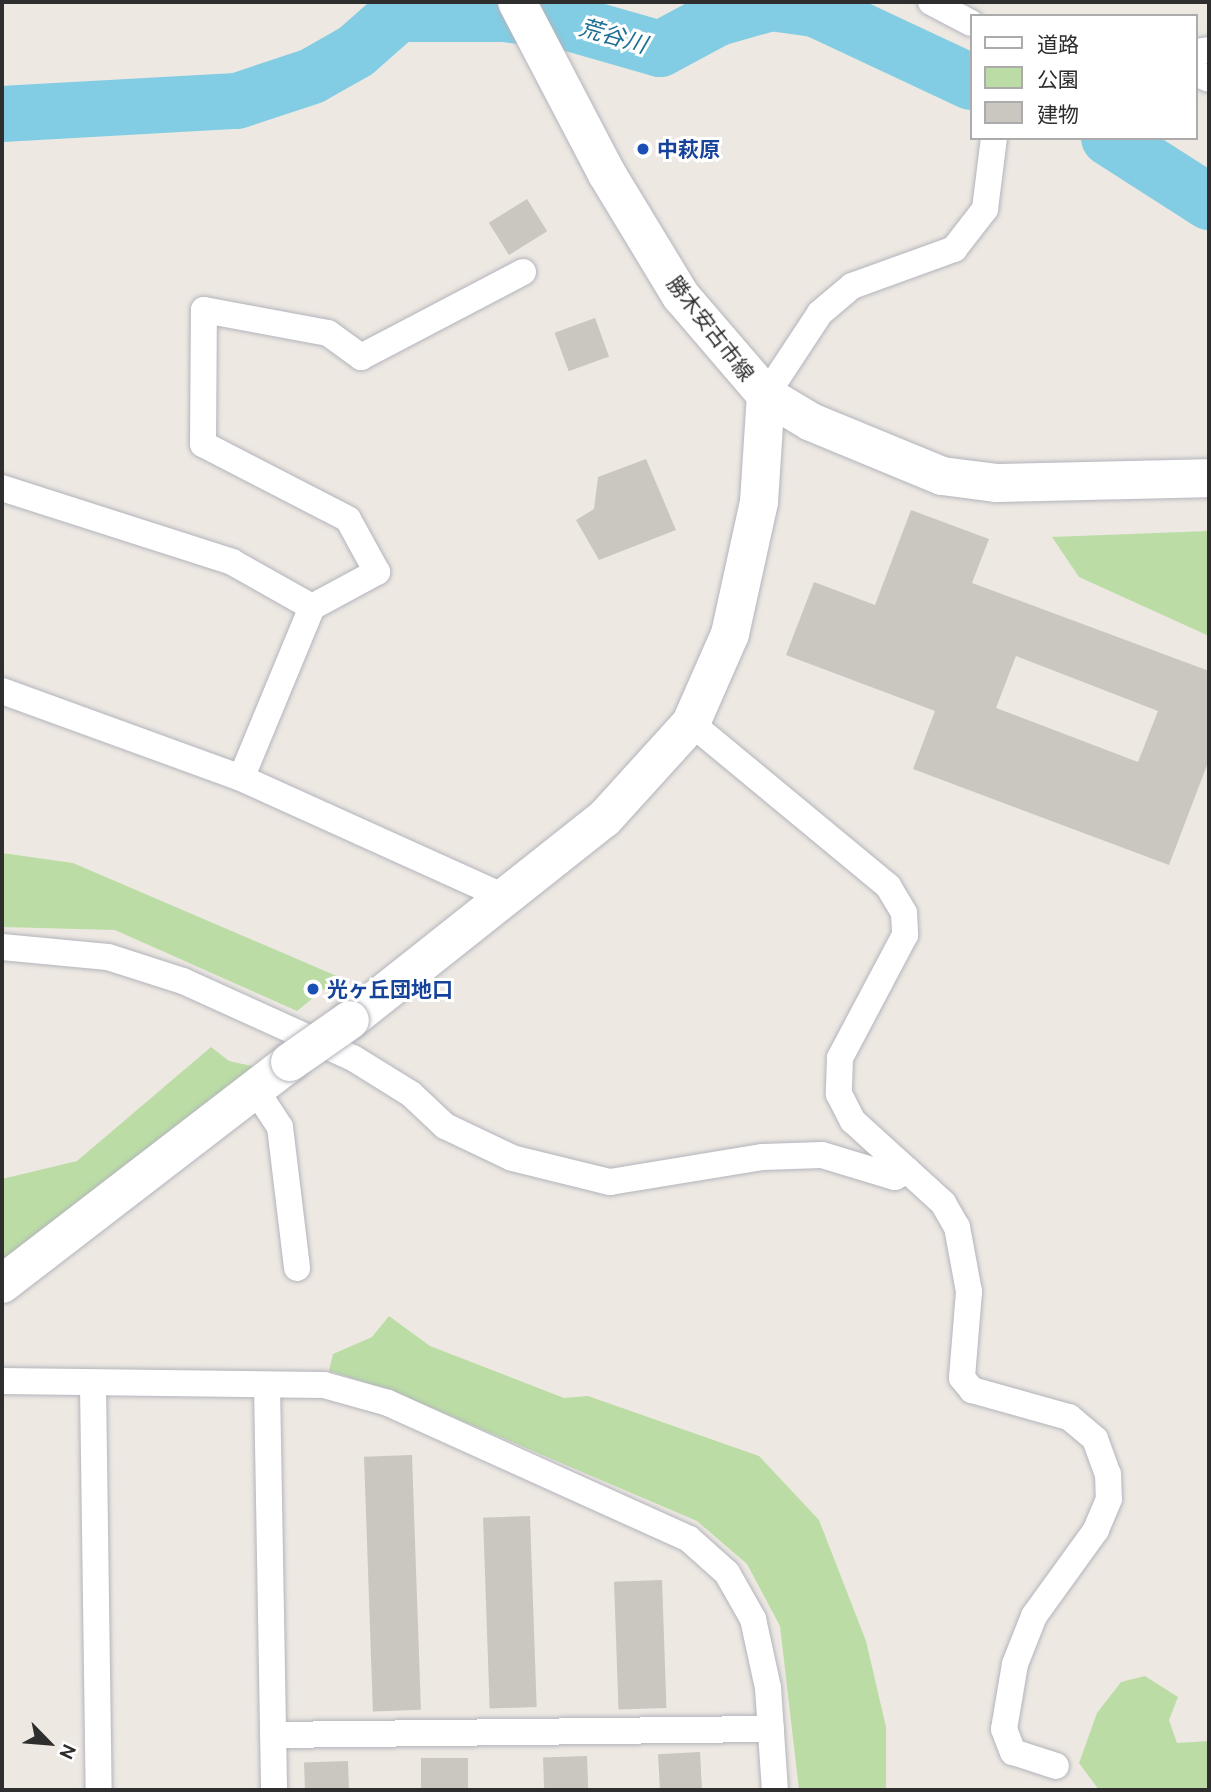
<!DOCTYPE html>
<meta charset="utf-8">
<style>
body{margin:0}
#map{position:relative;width:1211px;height:1792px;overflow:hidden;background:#ede8e2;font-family:Ubuntu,"Noto Sans JP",sans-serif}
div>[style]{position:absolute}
.green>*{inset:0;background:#bbdda5}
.river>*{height:56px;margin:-28px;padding:0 28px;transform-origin:28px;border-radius:28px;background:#82cde3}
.building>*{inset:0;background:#cac6c0;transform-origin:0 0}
.roads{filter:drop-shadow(0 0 2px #b3b4bc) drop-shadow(0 0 2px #b3b4bc)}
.street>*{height:26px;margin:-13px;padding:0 13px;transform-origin:13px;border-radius:13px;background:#fff}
.secondary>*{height:38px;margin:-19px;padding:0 19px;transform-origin:19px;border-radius:19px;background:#fff}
.bridges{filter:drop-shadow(0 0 2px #b3b4bc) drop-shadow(0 0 2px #b3b4bc)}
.secondary-bridge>*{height:38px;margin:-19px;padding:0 19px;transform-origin:19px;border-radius:19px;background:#fff}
.dots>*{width:19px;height:19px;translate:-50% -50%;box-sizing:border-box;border:4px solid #fff;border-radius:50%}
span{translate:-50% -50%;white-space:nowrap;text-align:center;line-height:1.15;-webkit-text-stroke:6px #fff;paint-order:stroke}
.transit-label{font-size:21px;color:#164399;font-weight:700}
.left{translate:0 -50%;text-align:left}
.street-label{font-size:21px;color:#2e2e2e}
.water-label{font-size:23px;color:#1d6f93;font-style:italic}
.frame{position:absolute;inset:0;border:4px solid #2e2e2e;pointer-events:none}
.legend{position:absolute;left:970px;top:14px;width:228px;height:126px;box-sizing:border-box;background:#fff;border:2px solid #ababab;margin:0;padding:9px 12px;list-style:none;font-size:21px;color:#2e2e2e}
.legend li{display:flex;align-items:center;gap:14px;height:35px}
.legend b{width:35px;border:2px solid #ababab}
.north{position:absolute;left:14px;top:1708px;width:70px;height:70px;-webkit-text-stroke:5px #fff;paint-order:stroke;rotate:115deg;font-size:19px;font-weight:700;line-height:28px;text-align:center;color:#2e2e2e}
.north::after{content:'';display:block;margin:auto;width:24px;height:32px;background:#2e2e2e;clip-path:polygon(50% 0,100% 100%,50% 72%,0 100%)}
</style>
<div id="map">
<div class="green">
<div style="clip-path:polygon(1209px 531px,1209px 636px,1079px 577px,1052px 537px)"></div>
<div style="clip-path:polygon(2px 853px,73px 863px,339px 977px,297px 1011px,115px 930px,2px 927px)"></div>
<div style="clip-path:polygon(211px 1047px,229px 1061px,274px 1071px,2px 1277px,2px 1179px,77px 1161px)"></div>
<div style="clip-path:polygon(389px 1316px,430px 1346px,564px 1398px,588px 1396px,759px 1456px,819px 1520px,866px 1641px,886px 1727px,886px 1790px,799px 1790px,780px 1626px,747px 1564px,697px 1521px,390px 1390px,329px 1371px,333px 1354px,372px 1337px)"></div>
<div style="clip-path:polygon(1145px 1676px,1178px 1697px,1169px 1720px,1177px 1743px,1209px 1741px,1209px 1790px,1099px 1790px,1079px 1763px,1097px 1713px,1121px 1682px)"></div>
</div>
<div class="river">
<div style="left:2px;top:114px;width:235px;rotate:-3.2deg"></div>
<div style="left:237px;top:101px;width:79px;rotate:-18.4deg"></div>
<div style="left:312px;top:76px;width:51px;rotate:-29.6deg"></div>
<div style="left:356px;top:51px;width:56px;rotate:-41.4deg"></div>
<div style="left:398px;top:14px;width:106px"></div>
<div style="left:504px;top:14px;width:63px;rotate:7.4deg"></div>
<div style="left:566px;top:22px;width:98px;rotate:16deg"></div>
<div style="left:660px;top:49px;width:66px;rotate:-28.1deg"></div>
<div style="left:718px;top:18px;width:55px;rotate:-15.8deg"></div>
<div style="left:771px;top:3px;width:44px;rotate:7.8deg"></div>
<div style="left:815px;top:9px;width:172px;rotate:25.1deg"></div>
<div style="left:1109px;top:138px;width:119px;rotate:32.6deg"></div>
</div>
<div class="building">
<div style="left:527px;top:199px;width:38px;height:45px;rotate:58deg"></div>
<div style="left:595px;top:318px;width:41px;height:43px;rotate:70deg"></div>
<div style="clip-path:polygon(646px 459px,676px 530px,599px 560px,576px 520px,594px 509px,598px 477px)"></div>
<div style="clip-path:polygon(evenodd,911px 510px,989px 539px,972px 583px,1209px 671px,1209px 760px,1169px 865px,913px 769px,935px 711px,786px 655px,814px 582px,875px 605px,911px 510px,1016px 656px,1158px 711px,1138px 762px,996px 708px,1016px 656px)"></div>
<div style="left:412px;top:1455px;width:255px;height:48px;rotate:88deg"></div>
<div style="left:530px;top:1516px;width:191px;height:47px;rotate:88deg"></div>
<div style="left:662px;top:1580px;width:128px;height:48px;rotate:88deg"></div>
<div style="left:700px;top:1752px;width:38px;height:42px;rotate:87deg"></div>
<div style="left:587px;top:1756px;width:34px;height:44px;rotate:88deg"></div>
<div style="left:468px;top:1758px;width:32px;height:47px;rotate:90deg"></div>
<div style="left:348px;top:1761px;width:29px;height:44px;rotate:88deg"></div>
</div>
<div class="roads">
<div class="street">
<div style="left:931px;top:2px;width:45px;rotate:27.7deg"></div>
<div style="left:1195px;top:52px;width:14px;rotate:-8deg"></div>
<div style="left:1195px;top:73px;width:15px;rotate:23deg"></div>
<div style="left:766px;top:395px;width:98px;rotate:-56.6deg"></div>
<div style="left:820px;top:313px;width:42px;rotate:-40.2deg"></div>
<div style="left:852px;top:286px;width:109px;rotate:-19.9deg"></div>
<div style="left:954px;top:249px;width:51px;rotate:-52.2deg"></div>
<div style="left:985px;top:209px;width:72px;rotate:-82.8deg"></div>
<div style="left:2px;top:488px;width:242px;rotate:17.8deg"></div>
<div style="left:232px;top:562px;width:92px;rotate:29.4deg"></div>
<div style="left:312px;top:607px;width:185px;rotate:112.5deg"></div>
<div style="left:312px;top:607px;width:74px;rotate:-28.3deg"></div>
<div style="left:377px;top:572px;width:60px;rotate:-118.7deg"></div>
<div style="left:348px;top:519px;width:163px;rotate:-152.7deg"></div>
<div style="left:203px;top:444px;width:134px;rotate:-89.6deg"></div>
<div style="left:204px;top:310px;width:126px;rotate:10.5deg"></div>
<div style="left:328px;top:333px;width:41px;rotate:36deg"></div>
<div style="left:361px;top:357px;width:183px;rotate:-27.7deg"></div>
<div style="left:2px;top:691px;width:254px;rotate:20deg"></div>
<div style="left:241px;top:778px;width:286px;rotate:24.3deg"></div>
<div style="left:691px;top:723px;width:256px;rotate:39.6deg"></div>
<div style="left:888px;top:886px;width:31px;rotate:59deg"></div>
<div style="left:904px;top:913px;width:22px;rotate:87deg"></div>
<div style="left:905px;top:935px;width:139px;rotate:117.9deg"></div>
<div style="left:840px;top:1058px;width:36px;rotate:92deg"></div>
<div style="left:839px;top:1094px;width:30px;rotate:63deg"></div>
<div style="left:853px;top:1121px;width:122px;rotate:42.3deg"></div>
<div style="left:943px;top:1203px;width:28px;rotate:60deg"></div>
<div style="left:957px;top:1227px;width:66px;rotate:79.5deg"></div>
<div style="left:969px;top:1292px;width:86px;rotate:94.7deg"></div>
<div style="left:962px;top:1378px;width:16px;rotate:50deg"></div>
<div style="left:972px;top:1390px;width:101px;rotate:15.6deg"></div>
<div style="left:1069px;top:1417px;width:34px;rotate:40deg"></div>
<div style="left:1095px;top:1439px;width:37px;rotate:70deg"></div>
<div style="left:1108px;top:1474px;width:25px;rotate:88deg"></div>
<div style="left:1109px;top:1499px;width:34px;rotate:113deg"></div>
<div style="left:1096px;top:1530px;width:106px;rotate:125.8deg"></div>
<div style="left:1034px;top:1616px;width:52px;rotate:111.6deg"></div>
<div style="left:1015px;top:1664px;width:66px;rotate:99.6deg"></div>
<div style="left:1004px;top:1729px;width:25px;rotate:69deg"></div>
<div style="left:1013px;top:1752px;width:45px;rotate:18deg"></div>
<div style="left:2px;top:947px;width:106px;rotate:5.4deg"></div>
<div style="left:108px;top:957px;width:79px;rotate:17.7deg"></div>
<div style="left:183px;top:981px;width:187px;rotate:24.4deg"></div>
<div style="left:353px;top:1058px;width:68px;rotate:31.8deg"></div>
<div style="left:411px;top:1094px;width:47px;rotate:43.3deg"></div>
<div style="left:445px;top:1126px;width:74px;rotate:25.5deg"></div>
<div style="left:512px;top:1158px;width:101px;rotate:13.8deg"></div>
<div style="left:610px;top:1182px;width:155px;rotate:-9.3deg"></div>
<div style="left:763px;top:1157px;width:59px;rotate:-1.9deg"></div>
<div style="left:822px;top:1155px;width:76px;rotate:16.8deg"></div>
<div style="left:895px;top:1177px;width:14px;rotate:-30deg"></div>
<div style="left:255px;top:1089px;width:45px;rotate:56.7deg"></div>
<div style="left:280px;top:1127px;width:142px;rotate:83.1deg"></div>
<div style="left:2px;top:1381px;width:322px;rotate:0.7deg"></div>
<div style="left:324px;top:1385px;width:66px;rotate:15.7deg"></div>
<div style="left:388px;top:1403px;width:330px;rotate:24.3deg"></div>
<div style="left:689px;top:1539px;width:51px;rotate:41.8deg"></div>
<div style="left:727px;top:1573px;width:53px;rotate:60.5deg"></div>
<div style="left:753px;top:1619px;width:71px;rotate:77.7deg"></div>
<div style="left:768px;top:1688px;width:102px;rotate:86.1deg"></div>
<div style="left:93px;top:1385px;width:405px;rotate:89.2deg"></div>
<div style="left:267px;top:1385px;width:405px;rotate:89deg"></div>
<div style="left:273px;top:1735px;width:498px;rotate:-0.7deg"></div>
</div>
<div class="secondary">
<div style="left:517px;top:2px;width:194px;rotate:62.4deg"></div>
<div style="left:607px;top:174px;width:143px;rotate:58.8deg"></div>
<div style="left:681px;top:296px;width:130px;rotate:49.4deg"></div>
<div style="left:766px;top:395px;width:52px;rotate:31deg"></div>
<div style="left:811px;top:422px;width:142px;rotate:22.4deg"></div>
<div style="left:942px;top:476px;width:54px;rotate:7.4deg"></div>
<div style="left:996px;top:483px;width:213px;rotate:-1.3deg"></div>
<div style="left:350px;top:1020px;width:324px;rotate:-38.4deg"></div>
<div style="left:604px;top:819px;width:130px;rotate:-47.8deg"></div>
<div style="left:691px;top:723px;width:97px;rotate:-66.3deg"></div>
<div style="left:730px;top:634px;width:135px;rotate:-77.6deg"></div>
<div style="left:759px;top:502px;width:107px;rotate:-86.3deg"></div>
<div style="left:2px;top:1284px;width:364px;rotate:-37.6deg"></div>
</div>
</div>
<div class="bridges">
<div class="secondary-bridge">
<div style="left:290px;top:1062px;width:73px;rotate:-35deg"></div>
</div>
</div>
<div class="dots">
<div style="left:643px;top:149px;background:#1a4fb4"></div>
<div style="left:313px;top:989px;background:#1a4fb4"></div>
</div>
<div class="transit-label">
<span class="left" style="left:657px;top:149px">中萩原</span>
<span class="left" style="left:327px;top:989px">光ヶ丘団地口</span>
</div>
<div class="street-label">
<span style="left:711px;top:328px;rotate:52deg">勝木安古市線</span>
</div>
<div class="water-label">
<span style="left:613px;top:36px;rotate:16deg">荒谷川</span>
</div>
<div class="frame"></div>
<ul class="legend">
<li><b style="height:9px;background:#fff"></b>道路</li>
<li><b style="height:19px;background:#bbdda5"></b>公園</li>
<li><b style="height:19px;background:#cac6c0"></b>建物</li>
</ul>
<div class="north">N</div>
</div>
